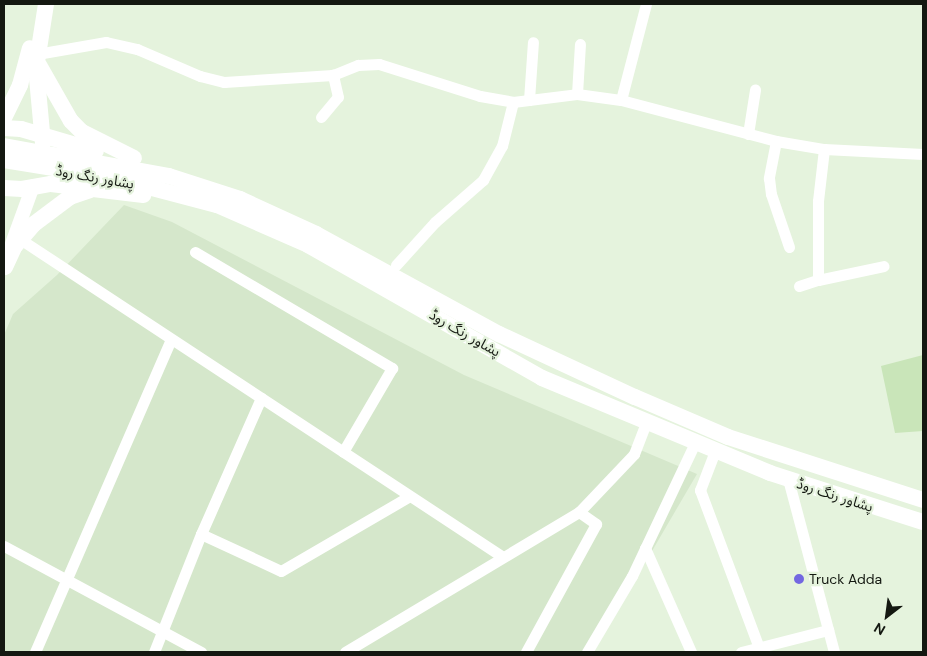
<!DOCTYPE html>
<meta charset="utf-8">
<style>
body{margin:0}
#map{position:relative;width:927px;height:656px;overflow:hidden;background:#e5f3dd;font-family:"DM Sans","Noto Sans Arabic",sans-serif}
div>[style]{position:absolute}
.built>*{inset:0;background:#d5e7cb}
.green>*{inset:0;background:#c9e5b9}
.minor>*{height:11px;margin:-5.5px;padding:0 5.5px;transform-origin:5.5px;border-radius:5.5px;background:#fff}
.major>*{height:14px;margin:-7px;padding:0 7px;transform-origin:7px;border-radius:7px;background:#fff}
.highway>*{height:16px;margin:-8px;padding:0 8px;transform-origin:8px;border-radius:8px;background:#fff}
.dots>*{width:14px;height:14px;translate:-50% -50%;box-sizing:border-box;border:2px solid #e5f3dd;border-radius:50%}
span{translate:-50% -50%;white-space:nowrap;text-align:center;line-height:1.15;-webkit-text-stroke:4.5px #e5f3dd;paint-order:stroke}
.street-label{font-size:14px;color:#141811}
.poi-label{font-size:14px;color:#141811}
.left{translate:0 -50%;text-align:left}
.frame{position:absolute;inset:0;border:5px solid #141811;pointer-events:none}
.north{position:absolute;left:862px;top:591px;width:50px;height:50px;-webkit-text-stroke:4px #e5f3dd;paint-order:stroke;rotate:210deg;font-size:14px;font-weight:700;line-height:20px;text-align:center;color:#141811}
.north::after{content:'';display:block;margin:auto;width:18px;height:22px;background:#141811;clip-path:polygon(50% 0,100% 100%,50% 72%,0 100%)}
</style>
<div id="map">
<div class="built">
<div style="clip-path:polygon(124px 205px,172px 222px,464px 375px,697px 474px,593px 652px,4px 652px,4px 335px,13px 314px,57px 275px)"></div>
</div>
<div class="green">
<div style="clip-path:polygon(923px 355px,923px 431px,895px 433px,881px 366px)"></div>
</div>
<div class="minor">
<div style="left:37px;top:54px;width:70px;rotate:-9.9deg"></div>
<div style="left:106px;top:42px;width:32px;rotate:13deg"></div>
<div style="left:137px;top:49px;width:69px;rotate:23.2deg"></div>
<div style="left:200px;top:76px;width:25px;rotate:14deg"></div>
<div style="left:224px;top:82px;width:109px;rotate:-3.7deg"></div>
<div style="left:333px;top:75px;width:27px;rotate:-22deg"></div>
<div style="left:358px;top:65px;width:21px;rotate:-3deg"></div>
<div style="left:379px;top:64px;width:106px;rotate:17.6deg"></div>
<div style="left:480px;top:96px;width:34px;rotate:10deg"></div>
<div style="left:513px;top:102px;width:64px;rotate:-7.1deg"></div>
<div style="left:577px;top:94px;width:44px;rotate:7.8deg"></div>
<div style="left:621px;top:100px;width:160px;rotate:14.8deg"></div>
<div style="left:776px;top:141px;width:49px;rotate:9.5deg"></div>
<div style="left:824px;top:149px;width:99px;rotate:2.9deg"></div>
<div style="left:577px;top:94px;width:50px;rotate:-86.6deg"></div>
<div style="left:529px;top:100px;width:58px;rotate:-86.1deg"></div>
<div style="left:621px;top:100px;width:99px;rotate:-75.4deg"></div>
<div style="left:321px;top:117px;width:26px;rotate:-50deg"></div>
<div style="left:338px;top:97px;width:23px;rotate:-103deg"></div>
<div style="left:748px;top:134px;width:45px;rotate:-81deg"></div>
<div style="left:776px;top:141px;width:38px;rotate:101deg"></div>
<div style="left:769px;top:178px;width:16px;rotate:83deg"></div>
<div style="left:771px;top:194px;width:56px;rotate:71.2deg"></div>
<div style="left:824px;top:149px;width:52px;rotate:96.6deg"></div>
<div style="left:818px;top:201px;width:79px;rotate:90deg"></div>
<div style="left:818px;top:280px;width:67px;rotate:-12deg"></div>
<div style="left:20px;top:239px;width:578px;rotate:33.36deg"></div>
<div style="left:195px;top:252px;width:229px;rotate:30.5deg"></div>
<div style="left:392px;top:368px;width:97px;rotate:120.3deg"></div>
<div style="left:396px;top:265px;width:58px;rotate:-47.8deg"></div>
<div style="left:435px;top:222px;width:64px;rotate:-41.2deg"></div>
<div style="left:483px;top:180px;width:39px;rotate:-61deg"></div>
<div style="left:502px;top:146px;width:45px;rotate:-76deg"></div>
<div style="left:799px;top:286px;width:20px;rotate:-18deg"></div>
<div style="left:715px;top:451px;width:42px;rotate:111deg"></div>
<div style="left:700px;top:490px;width:169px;rotate:69.5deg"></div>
<div style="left:788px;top:479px;width:179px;rotate:75.1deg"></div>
<div style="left:579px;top:512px;width:80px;rotate:-46.5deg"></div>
<div style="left:634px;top:454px;width:33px;rotate:-69deg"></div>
<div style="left:201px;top:534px;width:88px;rotate:24.8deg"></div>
<div style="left:281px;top:571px;width:149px;rotate:-30.2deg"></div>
<div style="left:4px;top:546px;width:224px;rotate:28.3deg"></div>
<div style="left:645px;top:548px;width:114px;rotate:66.1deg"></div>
<div style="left:35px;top:652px;width:341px;rotate:-66.5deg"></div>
<div style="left:154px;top:652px;width:127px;rotate:-68.3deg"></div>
<div style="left:201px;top:534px;width:149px;rotate:-66.2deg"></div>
<div style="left:345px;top:652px;width:273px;rotate:-30.9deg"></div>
<div style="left:579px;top:512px;width:21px;rotate:35deg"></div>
<div style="left:596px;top:524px;width:146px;rotate:118.7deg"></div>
<div style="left:587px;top:652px;width:88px;rotate:-59.4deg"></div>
<div style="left:632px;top:576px;width:147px;rotate:-64.7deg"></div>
<div style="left:741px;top:652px;width:90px;rotate:-14.2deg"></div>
</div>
<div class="major">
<div style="left:9px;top:252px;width:70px;rotate:-70deg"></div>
</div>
<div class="highway">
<div style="left:39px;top:65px;width:64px;rotate:60.3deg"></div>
<div style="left:71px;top:121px;width:16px;rotate:45deg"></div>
<div style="left:82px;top:132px;width:58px;rotate:26.6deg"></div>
<div style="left:4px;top:118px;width:37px;rotate:-64deg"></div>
<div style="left:20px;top:85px;width:38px;rotate:-75deg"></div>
<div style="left:4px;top:128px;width:17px;rotate:3deg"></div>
<div style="left:21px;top:129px;width:78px;rotate:16.3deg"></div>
<div style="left:43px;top:143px;width:75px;rotate:-95.3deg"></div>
<div style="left:36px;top:68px;width:65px;rotate:-81.1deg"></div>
<div style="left:4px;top:146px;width:168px;rotate:10.3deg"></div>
<div style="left:169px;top:176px;width:75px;rotate:17.9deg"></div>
<div style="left:240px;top:199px;width:84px;rotate:24.7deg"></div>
<div style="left:316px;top:234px;width:209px;rotate:28.7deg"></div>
<div style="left:499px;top:334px;width:150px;rotate:24.9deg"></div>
<div style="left:635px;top:397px;width:101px;rotate:23.3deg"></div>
<div style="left:728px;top:437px;width:205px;rotate:17.9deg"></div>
<div style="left:4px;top:160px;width:111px;rotate:9.3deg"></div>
<div style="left:114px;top:178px;width:106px;rotate:14.7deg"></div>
<div style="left:217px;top:205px;width:99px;rotate:23.7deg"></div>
<div style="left:308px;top:245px;width:269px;rotate:29.6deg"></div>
<div style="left:542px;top:378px;width:247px;rotate:22.6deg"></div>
<div style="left:770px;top:473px;width:161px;rotate:17.8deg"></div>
<div style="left:4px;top:188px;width:18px;rotate:3deg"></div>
<div style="left:22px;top:189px;width:29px;rotate:-10deg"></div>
<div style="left:51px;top:184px;width:93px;rotate:6.8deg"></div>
<div style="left:5px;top:267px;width:23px;rotate:-65deg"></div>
<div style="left:15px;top:246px;width:29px;rotate:-49deg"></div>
<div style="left:34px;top:224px;width:45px;rotate:-36.9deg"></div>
<div style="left:70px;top:197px;width:21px;rotate:-19deg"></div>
</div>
<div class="dots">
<div style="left:799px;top:579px;background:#7367e1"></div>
</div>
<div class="street-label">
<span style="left:95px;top:177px;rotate:10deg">پشاور رنگ روڈ</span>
<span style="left:465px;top:333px;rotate:30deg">پشاور رنگ روڈ</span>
<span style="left:835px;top:495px;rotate:18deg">پشاور رنگ روڈ</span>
</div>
<div class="poi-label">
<span class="left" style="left:809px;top:579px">Truck Adda</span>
</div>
<div class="frame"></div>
<div class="north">N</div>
</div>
